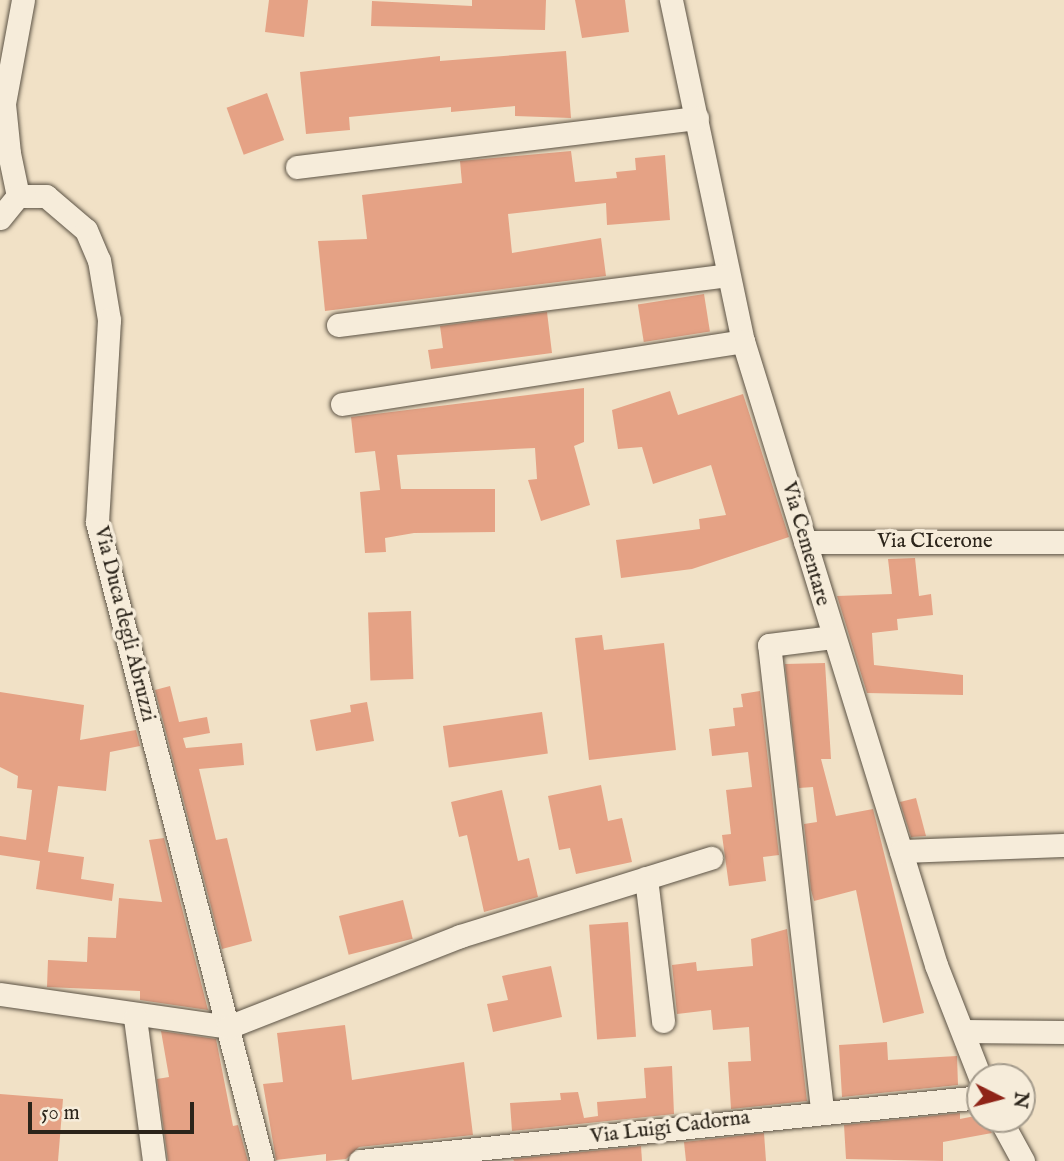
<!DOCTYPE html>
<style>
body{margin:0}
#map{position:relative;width:1064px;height:1161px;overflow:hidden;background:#f1e1c6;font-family:"IM FELL English",serif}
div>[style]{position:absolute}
.building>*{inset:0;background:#e5a285;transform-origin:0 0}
.roads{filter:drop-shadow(0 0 2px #5c5345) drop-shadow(0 0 2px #5c5345)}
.minor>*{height:23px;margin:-11.5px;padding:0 11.5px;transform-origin:11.5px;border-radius:11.5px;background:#f6ecda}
span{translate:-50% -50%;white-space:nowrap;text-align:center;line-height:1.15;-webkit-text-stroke:7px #f6ecda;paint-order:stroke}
.street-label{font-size:21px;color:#2b241a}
.north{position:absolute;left:966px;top:1063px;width:70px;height:70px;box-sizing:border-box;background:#f6ecda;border:2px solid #a59c8d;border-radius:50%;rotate:96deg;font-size:19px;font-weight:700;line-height:28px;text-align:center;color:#2b241a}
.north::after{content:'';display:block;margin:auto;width:24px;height:32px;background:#8f2418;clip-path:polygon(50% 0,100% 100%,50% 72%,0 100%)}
.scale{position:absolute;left:28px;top:1102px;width:166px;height:32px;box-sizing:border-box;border:4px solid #2b241a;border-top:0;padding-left:9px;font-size:21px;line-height:24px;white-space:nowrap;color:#2b241a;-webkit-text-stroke:5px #f6ecda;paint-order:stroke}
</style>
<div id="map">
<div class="building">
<div style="clip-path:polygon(269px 0,308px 0,304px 37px,265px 32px)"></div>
<div style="clip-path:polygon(472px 0,546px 0,545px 30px,371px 26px,372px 1px,472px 6px)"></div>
<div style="clip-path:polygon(575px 0,625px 0,629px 32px,582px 38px)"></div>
<div style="clip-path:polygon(566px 51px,571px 118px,515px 116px,515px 106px,451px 112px,451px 107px,349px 117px,350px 130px,306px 134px,300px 72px,440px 56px,440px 61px)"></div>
<div style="left:267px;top:93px;width:50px;height:43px;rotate:70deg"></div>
<div style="clip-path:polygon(571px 151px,575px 182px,617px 178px,616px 172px,636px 170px,635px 158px,665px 155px,670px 220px,607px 225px,606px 203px,508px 214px,512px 253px,601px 238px,606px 276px,325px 311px,318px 241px,367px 239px,362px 195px,462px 183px,460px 161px)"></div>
<div style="left:704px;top:294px;width:38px;height:67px;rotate:81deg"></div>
<div style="clip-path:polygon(547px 312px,552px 353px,431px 369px,428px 350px,443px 348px,440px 326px)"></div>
<div style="clip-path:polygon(584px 388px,584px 442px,574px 446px,590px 505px,541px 521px,528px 480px,537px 479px,535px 448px,397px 455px,401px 489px,495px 489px,495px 532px,414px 533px,385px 538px,386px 552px,365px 553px,360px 492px,380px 490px,375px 451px,355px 453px,351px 417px)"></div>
<div style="clip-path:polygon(670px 391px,678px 415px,743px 394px,789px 537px,692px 569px,621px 578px,616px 540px,700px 529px,699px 519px,726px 515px,711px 465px,653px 484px,642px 447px,618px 449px,612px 410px)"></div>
<div style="clip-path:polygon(915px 558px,919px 596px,931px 594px,933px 615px,897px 619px,898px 630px,872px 633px,874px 665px,963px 675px,963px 695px,867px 693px,837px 596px,892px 594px,888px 559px)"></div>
<div style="left:411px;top:611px;width:68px;height:43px;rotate:88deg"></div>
<div style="clip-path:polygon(602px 635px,604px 650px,664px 643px,676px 750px,589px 760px,575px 638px)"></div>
<div style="clip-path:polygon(825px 663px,831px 759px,821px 759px,836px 816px,873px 809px,924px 1013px,883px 1023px,856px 890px,814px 901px,811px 890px,804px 824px,817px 822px,813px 787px,799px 788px,785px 664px)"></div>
<div style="clip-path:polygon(170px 686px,179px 722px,207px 717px,210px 733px,183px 738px,186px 748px,242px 743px,244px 765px,199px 769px,216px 840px,227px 838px,252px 941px,222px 949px,155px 690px)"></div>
<div style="clip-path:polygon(760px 691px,779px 855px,763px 857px,766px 881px,729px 886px,722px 835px,731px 834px,726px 790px,752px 787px,748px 752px,712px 756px,709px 729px,735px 726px,733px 708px,743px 707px,741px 694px)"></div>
<div style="clip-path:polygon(0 692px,84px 705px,80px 740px,136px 730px,140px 746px,110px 752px,106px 791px,58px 786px,48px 852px,84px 857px,81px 879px,114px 884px,112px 901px,36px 889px,40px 861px,0 855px,0 836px,26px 840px,32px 790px,17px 788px,18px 776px,0 767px)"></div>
<div style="clip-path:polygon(367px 702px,374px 741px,316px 751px,310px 720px,351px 712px,350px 705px)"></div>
<div style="left:542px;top:712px;width:42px;height:100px;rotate:82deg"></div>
<div style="clip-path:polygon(601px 785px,608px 821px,622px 818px,632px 862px,576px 874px,570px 848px,559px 850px,548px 796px)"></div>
<div style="clip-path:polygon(502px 790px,518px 861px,529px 858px,538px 897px,484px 912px,467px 835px,459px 837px,451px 802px)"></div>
<div style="clip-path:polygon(916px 798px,926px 836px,911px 837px,900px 802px)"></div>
<div style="clip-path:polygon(164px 838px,208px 1010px,140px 1000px,140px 991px,47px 987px,48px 960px,87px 962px,88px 937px,116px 938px,119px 898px,162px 902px,149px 840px)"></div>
<div style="left:403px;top:900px;width:40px;height:66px;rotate:76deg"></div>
<div style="left:628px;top:922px;width:115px;height:39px;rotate:86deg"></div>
<div style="clip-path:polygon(787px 929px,807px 1101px,731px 1109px,728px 1062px,751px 1061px,749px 1027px,713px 1030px,711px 1010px,677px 1014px,672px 965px,696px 962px,697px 971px,753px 966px,751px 939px)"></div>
<div style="clip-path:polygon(551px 966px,562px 1017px,493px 1032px,487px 1004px,508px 1000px,502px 976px)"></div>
<div style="clip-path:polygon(345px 1025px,352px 1080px,464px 1062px,473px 1135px,359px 1147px,346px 1159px,326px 1161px,326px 1154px,276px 1160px,263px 1084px,283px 1082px,277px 1033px)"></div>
<div style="clip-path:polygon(161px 1031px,216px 1039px,233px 1126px,238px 1125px,248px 1161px,168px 1161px,157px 1079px,169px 1077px)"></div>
<div style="clip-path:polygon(887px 1042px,888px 1060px,957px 1056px,958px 1085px,842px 1097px,839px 1045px)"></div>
<div style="clip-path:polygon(672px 1066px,674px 1114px,512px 1131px,510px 1103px,561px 1100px,560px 1093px,578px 1092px,584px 1118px,598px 1116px,597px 1102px,646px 1098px,644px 1068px)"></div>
<div style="clip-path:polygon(0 1094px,63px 1099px,58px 1161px,0 1161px)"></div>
<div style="clip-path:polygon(960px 1113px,960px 1119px,980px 1115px,992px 1133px,943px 1142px,943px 1161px,846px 1159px,844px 1125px)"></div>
<div style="clip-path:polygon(764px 1133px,766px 1161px,686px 1161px,684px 1142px)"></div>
<div style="clip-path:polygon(641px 1146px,642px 1161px,514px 1161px,513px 1159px)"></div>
</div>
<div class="roads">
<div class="minor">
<div style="left:23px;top:0;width:106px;rotate:100.4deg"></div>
<div style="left:4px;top:104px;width:49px;rotate:84.2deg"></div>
<div style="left:9px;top:153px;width:44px;rotate:78.2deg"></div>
<div style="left:18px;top:196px;width:28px"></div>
<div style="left:46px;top:196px;width:52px;rotate:40.4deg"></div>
<div style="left:86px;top:230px;width:33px;rotate:67deg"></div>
<div style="left:99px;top:260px;width:61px;rotate:80.5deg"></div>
<div style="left:109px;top:320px;width:202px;rotate:93.4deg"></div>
<div style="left:97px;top:522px;width:660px;rotate:75.52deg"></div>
<div style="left:671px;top:0;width:349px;rotate:78.1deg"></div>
<div style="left:743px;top:341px;width:653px;rotate:72.81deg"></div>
<div style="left:936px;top:965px;width:120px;rotate:68.6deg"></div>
<div style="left:297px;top:167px;width:403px;rotate:-7deg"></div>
<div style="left:0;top:218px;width:28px;rotate:-51deg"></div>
<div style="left:338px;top:325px;width:391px;rotate:-7.3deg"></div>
<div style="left:342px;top:404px;width:406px;rotate:-8.9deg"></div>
<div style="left:805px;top:542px;width:259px"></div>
<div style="left:901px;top:851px;width:163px;rotate:-2.1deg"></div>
<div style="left:646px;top:878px;width:144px;rotate:83.2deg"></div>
<div style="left:0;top:994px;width:230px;rotate:8.2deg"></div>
<div style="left:228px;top:1027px;width:249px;rotate:-21.4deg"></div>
<div style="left:460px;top:936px;width:263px;rotate:-17.3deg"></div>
<div style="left:135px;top:1018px;width:144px;rotate:82.4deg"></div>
<div style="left:963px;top:1031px;width:101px;rotate:0.6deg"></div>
<div style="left:822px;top:1109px;width:467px;rotate:-96.5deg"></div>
<div style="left:769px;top:645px;width:64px;rotate:-7.2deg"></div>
<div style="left:1000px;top:1119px;width:48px;rotate:61.3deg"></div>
<div style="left:360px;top:1161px;width:623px;rotate:-5.89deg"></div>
</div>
</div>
<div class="street-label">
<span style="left:935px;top:542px">Via CIcerone</span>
<span style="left:805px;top:544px;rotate:74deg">Via Cementare</span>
<span style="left:124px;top:624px;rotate:76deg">Via Duca degli Abruzzi</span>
<span style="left:670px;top:1128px;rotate:-7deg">Via Luigi Cadorna</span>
</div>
<div class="north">N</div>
<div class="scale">50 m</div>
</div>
